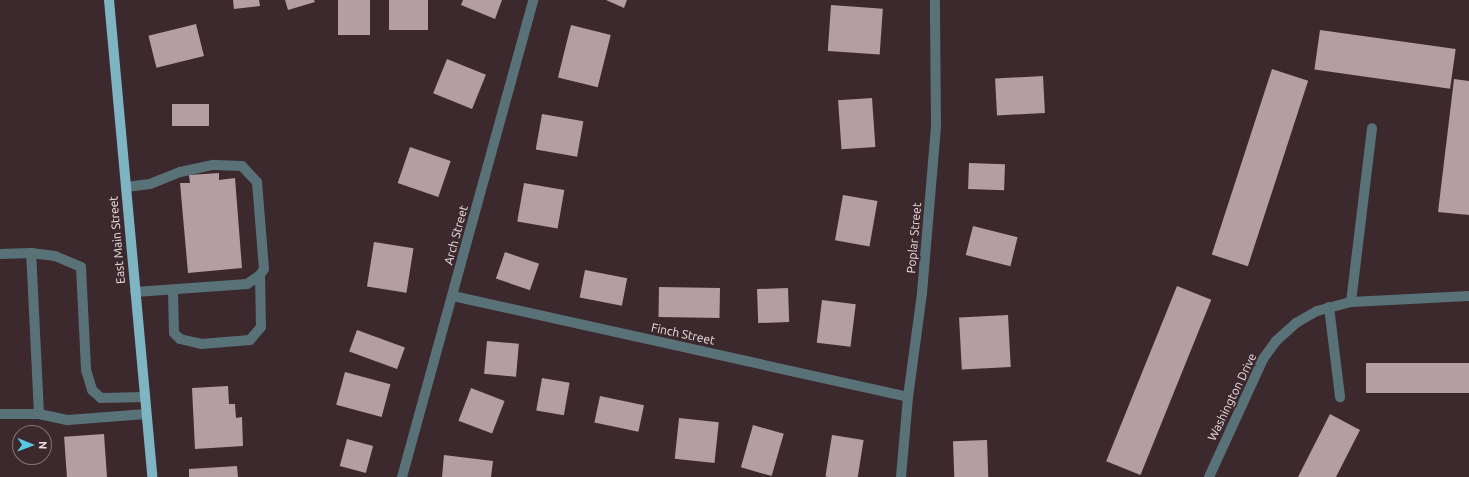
<!DOCTYPE html>
<style>
body{margin:0}
#map{position:relative;width:1469px;height:477px;overflow:hidden;background:#3b292e;font-family:Ubuntu,sans-serif}
div>[style]{position:absolute}
.building>*{inset:0;background:#b49da3;transform-origin:0 0}
.minor>*{height:10px;margin:-5px;padding:0 5px;transform-origin:5px;border-radius:5px;background:#597278}
.major>*{height:10px;margin:-5px;padding:0 5px;transform-origin:5px;border-radius:5px;background:#7fb4c2}
span{translate:-50% -50%;white-space:nowrap;text-align:center;line-height:1.15;-webkit-text-stroke:4px #3b292e;paint-order:stroke}
.street-label{font-size:12px;color:#ede0e3}
.north{position:absolute;left:12px;top:425px;width:40px;height:40px;box-sizing:border-box;background:#3b292e;border:1px solid #827276;border-radius:50%;rotate:91deg;font-size:11px;font-weight:700;line-height:16px;text-align:center;color:#ede0e3}
.north::after{content:'';display:block;margin:auto;width:14px;height:18px;background:#58c9e3;clip-path:polygon(50% 0,100% 100%,50% 72%,0 100%)}
</style>
<div id="map">
<div class="building">
<div style="clip-path:polygon(233px 0,259px 0,260px 6px,234px 9px)"></div>
<div style="clip-path:polygon(285px 0,314px 0,315px 2px,288px 10px)"></div>
<div style="left:338px;top:0;width:32px;height:35px"></div>
<div style="left:389px;top:0;width:39px;height:30px"></div>
<div style="clip-path:polygon(463px 0,502px 0,495px 19px,461px 5px)"></div>
<div style="clip-path:polygon(606px 0,627px 0,624px 8px)"></div>
<div style="left:831px;top:5px;width:52px;height:46px;rotate:4deg"></div>
<div style="left:196px;top:24px;width:33px;height:49px;rotate:76deg"></div>
<div style="left:571px;top:25px;width:41px;height:54px;rotate:14deg"></div>
<div style="left:1320px;top:30px;width:137px;height:40px;rotate:8deg"></div>
<div style="left:447px;top:59px;width:42px;height:37px;rotate:22deg"></div>
<div style="left:1272px;top:69px;width:38px;height:195px;rotate:18deg"></div>
<div style="left:1043px;top:76px;width:37px;height:48px;rotate:87deg"></div>
<div style="clip-path:polygon(1454px 79px,1469px 81px,1469px 215px,1438px 212px)"></div>
<div style="left:872px;top:98px;width:49px;height:34px;rotate:86deg"></div>
<div style="left:172px;top:104px;width:37px;height:22px"></div>
<div style="left:542px;top:114px;width:42px;height:36px;rotate:10deg"></div>
<div style="left:410px;top:147px;width:43px;height:38px;rotate:19deg"></div>
<div style="left:969px;top:163px;width:36px;height:26px;rotate:2deg"></div>
<div style="clip-path:polygon(219px 173px,219px 180px,235px 178px,242px 268px,188px 273px,180px 183px,190px 183px,189px 175px)"></div>
<div style="left:524px;top:183px;width:41px;height:39px;rotate:10deg"></div>
<div style="left:843px;top:195px;width:35px;height:46px;rotate:10deg"></div>
<div style="left:973px;top:226px;width:46px;height:30px;rotate:14deg"></div>
<div style="left:374px;top:242px;width:40px;height:45px;rotate:9deg"></div>
<div style="left:505px;top:252px;width:36px;height:28px;rotate:19deg"></div>
<div style="left:585px;top:270px;width:43px;height:28px;rotate:11deg"></div>
<div style="left:1177px;top:286px;width:37px;height:189px;rotate:22deg"></div>
<div style="left:659px;top:287px;width:61px;height:30px;rotate:1deg"></div>
<div style="left:788px;top:288px;width:34px;height:31px;rotate:88deg"></div>
<div style="left:822px;top:300px;width:34px;height:43px;rotate:7deg"></div>
<div style="left:1008px;top:315px;width:52px;height:49px;rotate:87deg"></div>
<div style="left:357px;top:330px;width:51px;height:23px;rotate:20deg"></div>
<div style="left:487px;top:341px;width:32px;height:33px;rotate:5deg"></div>
<div style="left:1469px;top:363px;width:30px;height:103px;rotate:90deg"></div>
<div style="left:345px;top:372px;width:47px;height:34px;rotate:15deg"></div>
<div style="left:542px;top:378px;width:28px;height:33px;rotate:10deg"></div>
<div style="clip-path:polygon(228px 386px,229px 404px,235px 404px,236px 418px,242px 417px,243px 446px,195px 449px,192px 388px)"></div>
<div style="left:471px;top:388px;width:36px;height:35px;rotate:21deg"></div>
<div style="left:600px;top:396px;width:45px;height:27px;rotate:12deg"></div>
<div style="clip-path:polygon(1330px 414px,1360px 430px,1336px 477px,1298px 477px)"></div>
<div style="left:679px;top:418px;width:40px;height:41px;rotate:6deg"></div>
<div style="left:753px;top:425px;width:32px;height:44px;rotate:16deg"></div>
<div style="left:104px;top:434px;width:43px;height:40px;rotate:86deg"></div>
<div style="left:832px;top:435px;width:32px;height:42px;rotate:9deg"></div>
<div style="left:347px;top:439px;width:27px;height:28px;rotate:15deg"></div>
<div style="left:987px;top:440px;width:37px;height:34px;rotate:88deg"></div>
<div style="clip-path:polygon(444px 455px,493px 461px,491px 477px,442px 477px)"></div>
<div style="clip-path:polygon(237px 466px,238px 477px,189px 477px,189px 469px)"></div>
</div>
<div class="minor">
<div style="left:126px;top:187px;width:24px;rotate:-7deg"></div>
<div style="left:150px;top:184px;width:32px;rotate:-22deg"></div>
<div style="left:180px;top:172px;width:35px;rotate:-12deg"></div>
<div style="left:214px;top:165px;width:28px;rotate:2deg"></div>
<div style="left:242px;top:166px;width:22px;rotate:47deg"></div>
<div style="left:257px;top:182px;width:87px;rotate:85.4deg"></div>
<div style="left:264px;top:269px;width:7px;rotate:124deg"></div>
<div style="left:260px;top:275px;width:16px;rotate:145deg"></div>
<div style="left:247px;top:284px;width:112px;rotate:175.9deg"></div>
<div style="left:0;top:254px;width:31px;rotate:-2deg"></div>
<div style="left:173px;top:290px;width:43px;rotate:88.7deg"></div>
<div style="left:174px;top:333px;width:8px;rotate:45deg"></div>
<div style="left:180px;top:339px;width:22px;rotate:13deg"></div>
<div style="left:201px;top:344px;width:49px;rotate:-4.7deg"></div>
<div style="left:250px;top:340px;width:17px;rotate:-50deg"></div>
<div style="left:261px;top:327px;width:52px;rotate:-91.1deg"></div>
<div style="left:453px;top:296px;width:466px;rotate:12.5deg"></div>
<div style="left:1351px;top:302px;width:175px;rotate:-83.1deg"></div>
<div style="left:1329px;top:307px;width:91px;rotate:83deg"></div>
<div style="left:0;top:414px;width:39px"></div>
<div style="left:39px;top:414px;width:30px;rotate:12deg"></div>
<div style="left:68px;top:420px;width:78px;rotate:-4.4deg"></div>
<div style="left:39px;top:414px;width:161px;rotate:-92.8deg"></div>
<div style="left:31px;top:253px;width:24px;rotate:7deg"></div>
<div style="left:55px;top:256px;width:28px;rotate:23deg"></div>
<div style="left:81px;top:267px;width:103px;rotate:87.2deg"></div>
<div style="left:86px;top:370px;width:21px;rotate:73deg"></div>
<div style="left:92px;top:390px;width:12px;rotate:42deg"></div>
<div style="left:101px;top:398px;width:44px;rotate:-1.3deg"></div>
<div style="left:402px;top:477px;width:495px;rotate:-74.6deg"></div>
<div style="left:901px;top:477px;width:80px;rotate:-85deg"></div>
<div style="left:908px;top:397px;width:105px;rotate:-82.3deg"></div>
<div style="left:922px;top:293px;width:167px;rotate:-85.2deg"></div>
<div style="left:936px;top:127px;width:127px;rotate:-90.5deg"></div>
<div style="left:1209px;top:477px;width:130px;rotate:-65.4deg"></div>
<div style="left:1263px;top:359px;width:22px;rotate:-54deg"></div>
<div style="left:1276px;top:341px;width:27px;rotate:-42deg"></div>
<div style="left:1296px;top:323px;width:24px;rotate:-30deg"></div>
<div style="left:1317px;top:311px;width:35px;rotate:-15deg"></div>
<div style="left:1351px;top:302px;width:118px;rotate:-2.9deg"></div>
</div>
<div class="major">
<div style="left:109px;top:0;width:479px;rotate:84.8deg"></div>
</div>
<div class="street-label">
<span style="left:456px;top:235px;rotate:-75deg">Arch Street</span>
<span style="left:914px;top:238px;rotate:-85deg">Poplar Street</span>
<span style="left:117px;top:240px;rotate:-95deg">East Main Street</span>
<span style="left:683px;top:334px;rotate:12deg">Finch Street</span>
<span style="left:1232px;top:397px;rotate:-64deg">Washington Drive</span>
</div>
<div class="north">N</div>
</div>
